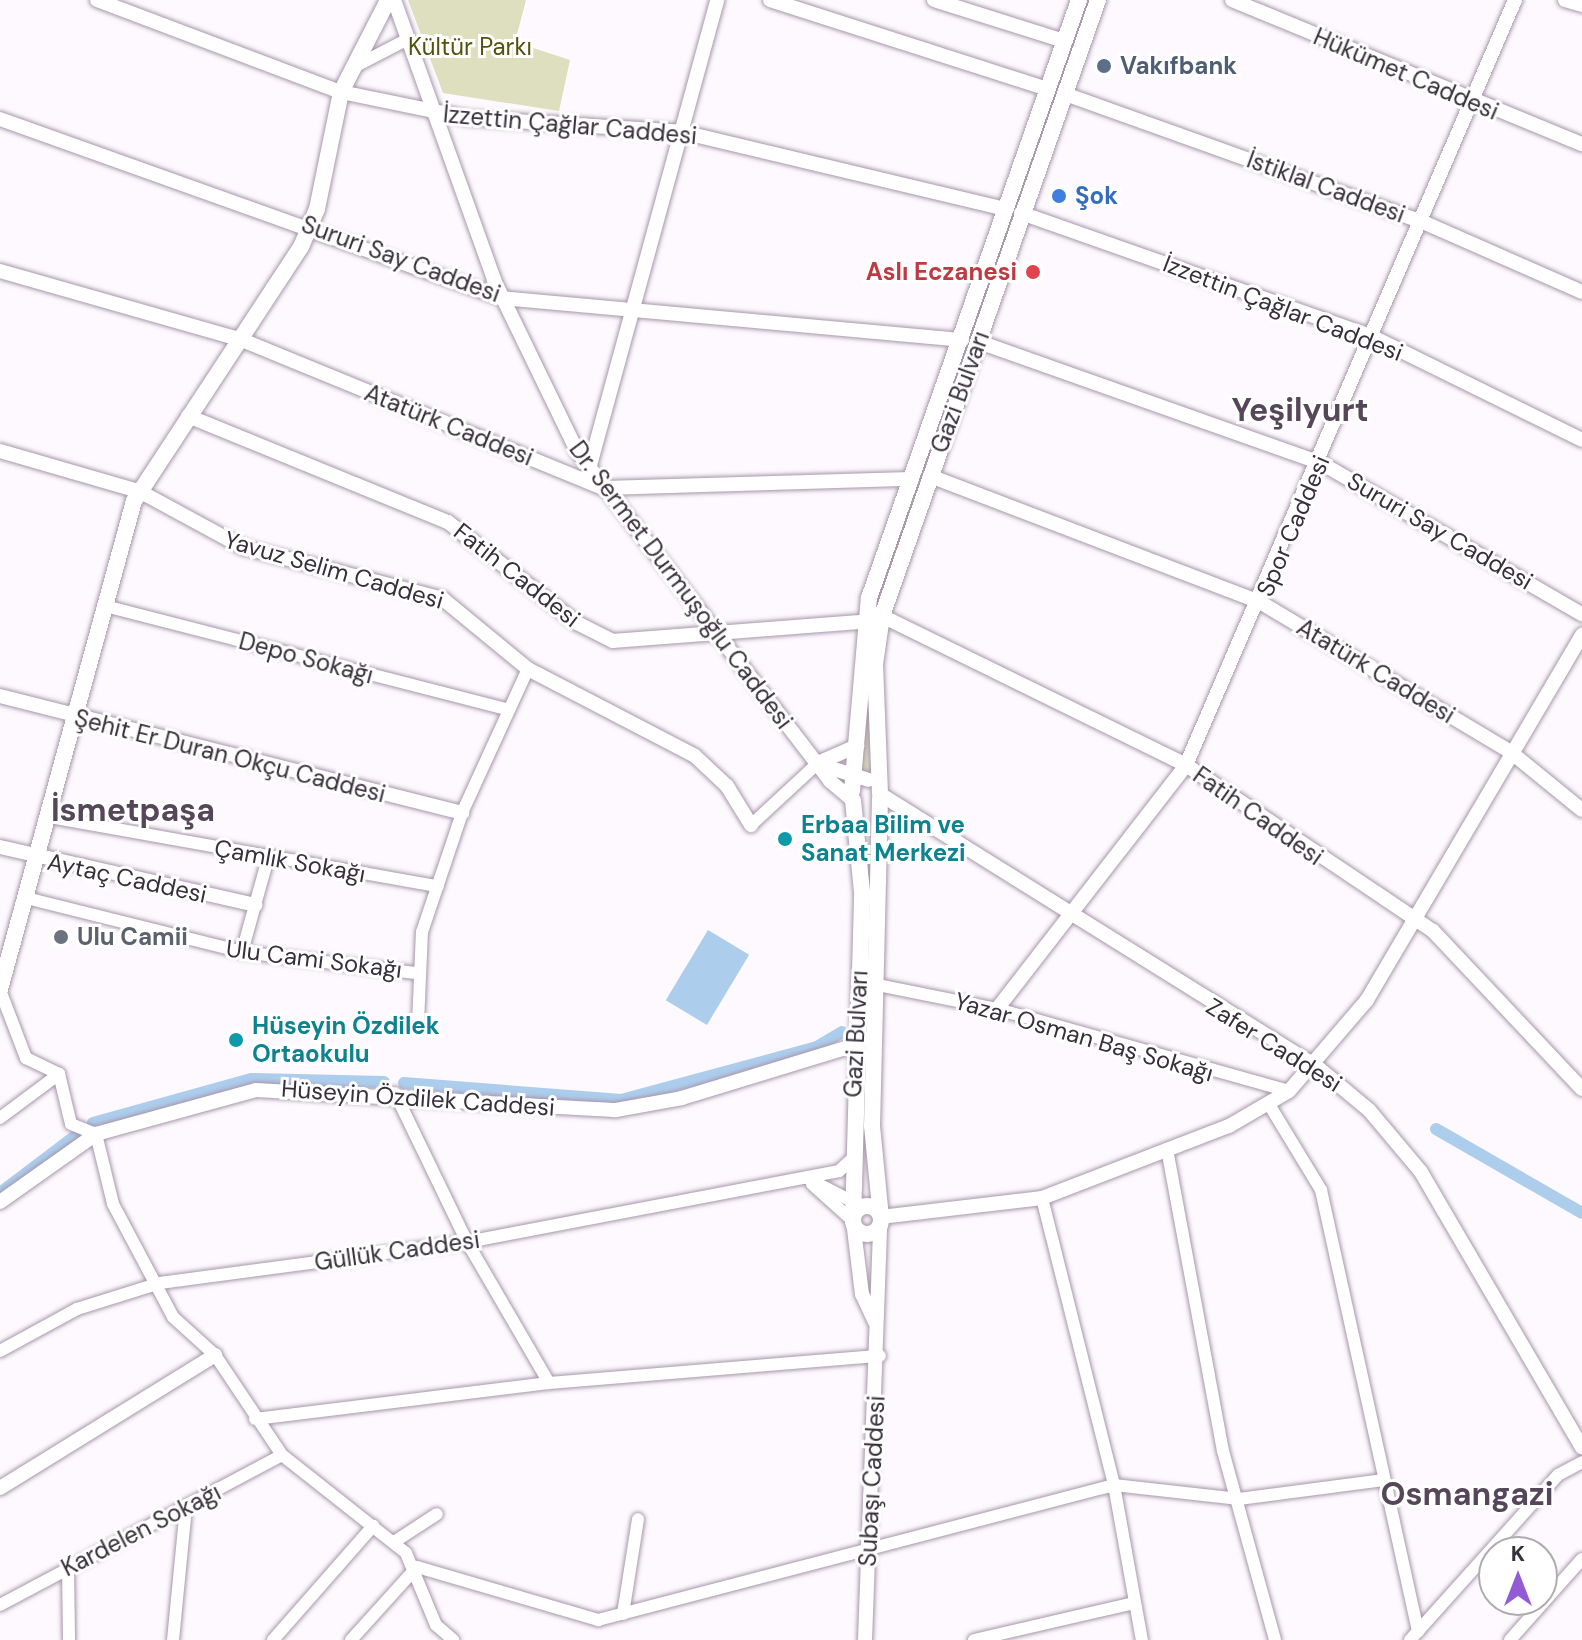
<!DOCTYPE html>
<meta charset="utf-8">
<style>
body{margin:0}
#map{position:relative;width:1582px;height:1640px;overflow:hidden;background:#fdf9fe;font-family:"DM Sans",sans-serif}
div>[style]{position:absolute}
.green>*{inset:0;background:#dddfbe}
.water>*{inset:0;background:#adcded;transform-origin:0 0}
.canal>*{height:12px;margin:-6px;padding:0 6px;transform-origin:6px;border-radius:6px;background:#adcded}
.roads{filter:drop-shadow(0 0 2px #a896ab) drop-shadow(0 0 2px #a896ab)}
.minor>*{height:12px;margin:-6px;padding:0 6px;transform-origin:6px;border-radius:6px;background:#fff}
.tertiary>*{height:14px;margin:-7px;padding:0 7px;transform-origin:7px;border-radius:7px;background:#fff}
.secondary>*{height:16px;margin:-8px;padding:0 8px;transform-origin:8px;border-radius:8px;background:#fff}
.secondary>.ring{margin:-8px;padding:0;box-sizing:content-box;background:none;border:16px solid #fff;border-radius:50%}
.dots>*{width:22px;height:22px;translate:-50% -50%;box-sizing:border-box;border:4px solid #fff;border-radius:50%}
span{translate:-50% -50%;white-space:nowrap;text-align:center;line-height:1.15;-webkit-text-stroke:6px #fff;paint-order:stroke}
.park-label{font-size:24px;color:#52530d}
.service-label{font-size:24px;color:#4e5e75;font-weight:700}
.left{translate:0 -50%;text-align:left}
.street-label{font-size:24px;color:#372f39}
.shop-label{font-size:24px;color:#366cbe;font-weight:700}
.health-label{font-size:24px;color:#be3a42;font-weight:700}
.right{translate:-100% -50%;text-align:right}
.culture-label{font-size:24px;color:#0d838f;font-weight:700}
.worship-label{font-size:24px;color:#5b616d;font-weight:700}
.district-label{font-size:32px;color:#564659;font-weight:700}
.north{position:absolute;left:1478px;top:1536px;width:80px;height:80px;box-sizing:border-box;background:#fff;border:2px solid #afacb0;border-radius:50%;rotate:0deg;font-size:22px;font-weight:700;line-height:32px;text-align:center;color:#372f39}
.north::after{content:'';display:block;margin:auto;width:28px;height:36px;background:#935cd5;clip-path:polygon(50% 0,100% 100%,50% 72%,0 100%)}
</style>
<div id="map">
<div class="green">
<div style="clip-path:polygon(408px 0,526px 0,515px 42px,570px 60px,559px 111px,443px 93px)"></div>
<div style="clip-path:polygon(1086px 0,964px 364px,880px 594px,872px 773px,860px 771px,867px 649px,879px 587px)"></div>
</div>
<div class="water">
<div style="left:708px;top:930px;width:48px;height:82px;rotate:31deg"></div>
</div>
<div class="canal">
<div style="left:404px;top:1083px;width:218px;rotate:4.5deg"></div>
<div style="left:621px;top:1100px;width:203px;rotate:-15.1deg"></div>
<div style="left:817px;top:1047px;width:29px;rotate:-31deg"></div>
<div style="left:93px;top:1123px;width:165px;rotate:-15.5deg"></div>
<div style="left:252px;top:1079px;width:132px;rotate:1.3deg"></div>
<div style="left:1436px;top:1129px;width:168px;rotate:29.9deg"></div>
<div style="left:0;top:1193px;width:94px;rotate:-37.2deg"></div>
</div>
<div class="roads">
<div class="minor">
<div style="left:354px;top:67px;width:61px;rotate:-27.4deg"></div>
<div style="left:105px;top:606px;width:415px;rotate:14.4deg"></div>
<div style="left:49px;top:817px;width:395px;rotate:10.1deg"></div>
<div style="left:751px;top:825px;width:91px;rotate:-42.8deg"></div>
<div style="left:26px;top:898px;width:223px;rotate:14deg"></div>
<div style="left:242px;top:952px;width:175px;rotate:6.9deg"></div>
<div style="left:242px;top:952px;width:98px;rotate:-74.5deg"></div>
<div style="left:878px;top:985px;width:121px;rotate:11.4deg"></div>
<div style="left:997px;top:1009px;width:303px;rotate:15.7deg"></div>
<div style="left:0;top:990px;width:73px;rotate:69.1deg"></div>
<div style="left:26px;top:1058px;width:37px;rotate:26deg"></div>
<div style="left:59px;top:1074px;width:51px;rotate:76.5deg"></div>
<div style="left:71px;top:1124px;width:27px;rotate:22deg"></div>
<div style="left:96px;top:1134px;width:72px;rotate:76.3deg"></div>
<div style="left:113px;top:1204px;width:128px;rotate:62deg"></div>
<div style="left:173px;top:1317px;width:57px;rotate:42.1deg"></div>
<div style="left:215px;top:1355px;width:120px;rotate:56.2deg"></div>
<div style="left:282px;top:1455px;width:158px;rotate:38.3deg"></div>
<div style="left:406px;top:1553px;width:78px;rotate:67.4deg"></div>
<div style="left:436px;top:1625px;width:23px;rotate:41deg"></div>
<div style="left:418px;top:1023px;width:91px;rotate:-87.5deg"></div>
<div style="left:422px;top:932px;width:126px;rotate:-71.4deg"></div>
<div style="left:462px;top:813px;width:158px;rotate:-65.4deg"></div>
<div style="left:395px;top:1093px;width:165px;rotate:64.2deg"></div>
<div style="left:467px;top:1242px;width:163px;rotate:59.8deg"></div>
<div style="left:1270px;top:1106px;width:98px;rotate:58.7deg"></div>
<div style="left:1321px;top:1190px;width:452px;rotate:77.6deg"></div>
<div style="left:0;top:1118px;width:74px;rotate:-36.7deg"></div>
<div style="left:1167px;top:1149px;width:307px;rotate:79.5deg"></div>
<div style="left:1223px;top:1451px;width:196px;rotate:74.6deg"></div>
<div style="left:807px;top:1178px;width:63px;rotate:27.4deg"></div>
<div style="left:812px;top:1184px;width:55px;rotate:42.1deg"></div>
<div style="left:1042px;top:1198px;width:296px;rotate:75.9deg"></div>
<div style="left:1114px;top:1485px;width:158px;rotate:79.8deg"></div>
<div style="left:0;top:1351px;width:88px;rotate:-28.6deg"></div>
<div style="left:77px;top:1309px;width:87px;rotate:-17.4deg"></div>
<div style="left:160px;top:1283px;width:310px;rotate:-7.6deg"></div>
<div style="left:467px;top:1242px;width:379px;rotate:-10.8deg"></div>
<div style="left:839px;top:1171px;width:19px;rotate:-43deg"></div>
<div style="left:255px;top:1419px;width:296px;rotate:-7deg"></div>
<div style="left:549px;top:1383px;width:332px;rotate:-4.7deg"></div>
<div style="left:394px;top:1542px;width:51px;rotate:-33.1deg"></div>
<div style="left:68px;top:1567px;width:73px;rotate:89.2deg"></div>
<div style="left:0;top:1605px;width:319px;rotate:-28deg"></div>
<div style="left:623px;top:1614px;width:96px;rotate:-81deg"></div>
<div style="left:173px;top:1640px;width:133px;rotate:-84.4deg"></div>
<div style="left:273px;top:1640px;width:152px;rotate:-48.7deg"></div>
<div style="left:351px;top:1640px;width:98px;rotate:-47.9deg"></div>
<div style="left:417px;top:1567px;width:189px;rotate:16.3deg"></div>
<div style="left:598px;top:1620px;width:533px;rotate:-14.66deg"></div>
<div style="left:1114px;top:1485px;width:126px;rotate:6.4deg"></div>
<div style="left:1239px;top:1499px;width:146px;rotate:-7.5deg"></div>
<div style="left:974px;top:1640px;width:164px;rotate:-13deg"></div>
<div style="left:1410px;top:1640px;width:222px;rotate:-48.1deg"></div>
<div style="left:1558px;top:1475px;width:27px;rotate:-28deg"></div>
<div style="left:1510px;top:1640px;width:108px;rotate:-48.4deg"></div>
</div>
<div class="tertiary">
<div style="left:97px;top:0;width:261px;rotate:20.7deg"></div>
<div style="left:341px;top:92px;width:130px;rotate:11.6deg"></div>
<div style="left:468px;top:118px;width:214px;rotate:3.7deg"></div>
<div style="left:682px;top:132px;width:333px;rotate:13.4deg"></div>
<div style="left:394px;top:0;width:297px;rotate:70.3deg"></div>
<div style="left:494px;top:280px;width:190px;rotate:64.1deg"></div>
<div style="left:577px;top:451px;width:416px;rotate:52.5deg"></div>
<div style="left:830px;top:781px;width:30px;rotate:40deg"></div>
<div style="left:770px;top:0;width:291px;rotate:17.8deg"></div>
<div style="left:934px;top:0;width:136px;rotate:17.5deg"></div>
<div style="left:1232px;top:0;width:378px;rotate:22.4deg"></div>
<div style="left:1565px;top:0;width:18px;rotate:16deg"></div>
<div style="left:1065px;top:94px;width:382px;rotate:19.7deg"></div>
<div style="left:1425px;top:223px;width:171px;rotate:23.7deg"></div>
<div style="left:0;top:119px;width:532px;rotate:19.66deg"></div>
<div style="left:501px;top:298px;width:463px;rotate:5.2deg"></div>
<div style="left:1021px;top:213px;width:373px;rotate:19.4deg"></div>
<div style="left:1373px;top:337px;width:233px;rotate:26.2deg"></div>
<div style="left:0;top:271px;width:252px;rotate:15.9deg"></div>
<div style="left:242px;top:340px;width:390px;rotate:22.3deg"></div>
<div style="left:603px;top:488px;width:309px;rotate:-1.7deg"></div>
<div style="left:979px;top:342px;width:363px;rotate:19.5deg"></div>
<div style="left:1321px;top:463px;width:302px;rotate:30.1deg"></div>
<div style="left:188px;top:416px;width:281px;rotate:22.2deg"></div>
<div style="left:448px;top:522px;width:164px;rotate:38.1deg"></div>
<div style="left:577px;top:623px;width:40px;rotate:26.6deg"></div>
<div style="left:613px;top:641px;width:250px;rotate:-4.4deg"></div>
<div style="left:0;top:451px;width:145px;rotate:16.1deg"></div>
<div style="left:139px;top:491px;width:117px;rotate:28.5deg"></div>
<div style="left:242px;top:547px;width:208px;rotate:14.5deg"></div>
<div style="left:443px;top:599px;width:110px;rotate:39.5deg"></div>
<div style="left:528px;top:669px;width:188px;rotate:27.5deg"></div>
<div style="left:695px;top:756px;width:44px;rotate:43.2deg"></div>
<div style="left:727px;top:786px;width:46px;rotate:58.4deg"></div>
<div style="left:589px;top:469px;width:486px;rotate:-74.7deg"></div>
<div style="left:930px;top:476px;width:353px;rotate:20.9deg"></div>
<div style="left:1260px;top:602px;width:294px;rotate:30.9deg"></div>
<div style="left:1512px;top:753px;width:90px;rotate:39.2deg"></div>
<div style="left:882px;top:616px;width:339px;rotate:26.1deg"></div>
<div style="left:1186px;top:765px;width:298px;rotate:33.9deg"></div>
<div style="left:1433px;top:931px;width:217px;rotate:46.7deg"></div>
<div style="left:0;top:696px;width:477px;rotate:14.2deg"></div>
<div style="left:818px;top:763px;width:43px;rotate:-23.6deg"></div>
<div style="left:818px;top:764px;width:53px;rotate:17.4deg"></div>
<div style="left:880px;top:794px;width:514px;rotate:31.96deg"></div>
<div style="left:1316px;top:1066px;width:69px;rotate:39.7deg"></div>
<div style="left:1369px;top:1110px;width:81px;rotate:50deg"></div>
<div style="left:1421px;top:1172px;width:319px;rotate:59.7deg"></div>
<div style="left:0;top:847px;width:262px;rotate:12.8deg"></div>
<div style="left:997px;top:1009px;width:309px;rotate:-52.2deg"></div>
<div style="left:1186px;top:765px;width:833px;rotate:-66.73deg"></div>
<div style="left:0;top:1202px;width:118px;rotate:-35.3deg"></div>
<div style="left:96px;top:1134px;width:166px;rotate:-15.4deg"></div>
<div style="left:256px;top:1090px;width:361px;rotate:3.2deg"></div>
<div style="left:616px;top:1110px;width:67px;rotate:-10.3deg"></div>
<div style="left:682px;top:1098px;width:181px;rotate:-17deg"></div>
<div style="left:881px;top:1217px;width:162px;rotate:-6.7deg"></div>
<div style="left:1042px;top:1198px;width:200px;rotate:-21.1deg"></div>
<div style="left:1229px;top:1126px;width:69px;rotate:-30.3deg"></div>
<div style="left:1289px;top:1091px;width:120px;rotate:-49.4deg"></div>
<div style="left:1367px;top:1000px;width:424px;rotate:-59.5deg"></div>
<div style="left:853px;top:1221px;width:74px;rotate:83deg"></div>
<div style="left:862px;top:1294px;width:31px;rotate:65deg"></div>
<div style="left:0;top:1488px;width:253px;rotate:-31.7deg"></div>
<div style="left:865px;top:1640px;width:414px;rotate:-87.9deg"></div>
</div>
<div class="secondary">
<div style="left:852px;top:791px;width:194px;rotate:-85deg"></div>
<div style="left:869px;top:598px;width:634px;rotate:-70.65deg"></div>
<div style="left:880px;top:794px;width:130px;rotate:-92.2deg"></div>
<div style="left:875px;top:664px;width:49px;rotate:-81.7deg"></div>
<div style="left:882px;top:616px;width:653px;rotate:-70.68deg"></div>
<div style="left:880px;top:799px;width:327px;rotate:91.4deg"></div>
<div style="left:872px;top:1126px;width:91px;rotate:84.4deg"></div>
<div style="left:0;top:989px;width:506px;rotate:-74.65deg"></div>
<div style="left:134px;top:501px;width:304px;rotate:-56.7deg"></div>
<div style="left:301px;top:247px;width:41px;rotate:-67.2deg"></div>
<div style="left:317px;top:209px;width:119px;rotate:-78.4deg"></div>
<div style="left:341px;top:92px;width:103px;rotate:-62.9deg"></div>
<div class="ring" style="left:853px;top:1206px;width:12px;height:12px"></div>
<div style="left:853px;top:1221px;width:329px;rotate:-88.4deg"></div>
<div style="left:862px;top:892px;width:92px;rotate:-95.6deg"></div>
</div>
</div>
<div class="dots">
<div style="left:1104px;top:66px;background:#5c6f8a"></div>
<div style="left:1059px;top:196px;background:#3f7fe0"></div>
<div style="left:1033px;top:272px;background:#e0444e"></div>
<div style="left:785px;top:839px;background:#0f9aa8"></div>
<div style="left:61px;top:937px;background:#6b7280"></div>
<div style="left:236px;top:1040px;background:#0f9aa8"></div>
</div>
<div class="park-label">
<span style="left:470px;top:47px">Kültür Parkı</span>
</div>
<div class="service-label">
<span class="left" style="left:1120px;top:66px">Vakıfbank</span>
</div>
<div class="street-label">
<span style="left:1406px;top:74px;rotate:23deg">Hükümet Caddesi</span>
<span style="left:570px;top:125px;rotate:5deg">İzzettin Çağlar Caddesi</span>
<span style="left:1326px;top:187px;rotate:20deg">İstiklal Caddesi</span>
<span style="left:401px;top:259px;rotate:20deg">Sururi Say Caddesi</span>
<span style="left:1283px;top:308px;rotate:21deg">İzzettin Çağlar Caddesi</span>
<span style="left:960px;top:392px;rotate:-70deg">Gazi Bulvarı</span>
<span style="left:449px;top:425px;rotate:22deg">Atatürk Caddesi</span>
<span style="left:1293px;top:526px;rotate:-67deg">Spor Caddesi</span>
<span style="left:1440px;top:531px;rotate:30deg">Sururi Say Caddesi</span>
<span style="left:334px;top:570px;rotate:16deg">Yavuz Selim Caddesi</span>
<span style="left:517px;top:575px;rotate:38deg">Fatih Caddesi</span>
<span style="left:681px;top:585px;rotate:53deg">Dr. Sermet Durmuşoğlu Caddesi</span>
<span style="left:306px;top:658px;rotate:15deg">Depo Sokağı</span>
<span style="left:1376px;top:671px;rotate:31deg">Atatürk Caddesi</span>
<span style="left:230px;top:756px;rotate:14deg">Şehit Er Duran Okçu Caddesi</span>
<span style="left:1258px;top:816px;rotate:35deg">Fatih Caddesi</span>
<span style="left:290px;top:861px;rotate:10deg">Çamlık Sokağı</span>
<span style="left:127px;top:878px;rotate:12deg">Aytaç Caddesi</span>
<span style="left:314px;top:959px;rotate:7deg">Ulu Cami Sokağı</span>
<span style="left:856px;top:1034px;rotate:-87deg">Gazi Bulvarı</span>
<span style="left:1084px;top:1037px;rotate:16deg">Yazar Osman Baş Sokağı</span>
<span style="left:1274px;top:1045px;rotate:32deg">Zafer Caddesi</span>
<span style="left:418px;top:1098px;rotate:4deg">Hüseyin Özdilek Caddesi</span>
<span style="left:397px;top:1251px;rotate:-8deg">Güllük Caddesi</span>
<span style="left:872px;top:1481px;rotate:-87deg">Subaşı Caddesi</span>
<span style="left:141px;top:1530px;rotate:-27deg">Kardelen Sokağı</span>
</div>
<div class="shop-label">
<span class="left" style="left:1075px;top:196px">Şok</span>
</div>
<div class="health-label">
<span class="right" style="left:1017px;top:272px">Aslı Eczanesi</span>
</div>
<div class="culture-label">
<span class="left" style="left:801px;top:839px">Erbaa Bilim ve<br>Sanat Merkezi</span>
<span class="left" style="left:252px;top:1040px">Hüseyin Özdilek<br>Ortaokulu</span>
</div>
<div class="worship-label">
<span class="left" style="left:77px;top:937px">Ulu Camii</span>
</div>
<div class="district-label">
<span style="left:1300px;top:410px">Yeşilyurt</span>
<span style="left:133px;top:810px">İsmetpaşa</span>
<span style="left:1467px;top:1494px">Osmangazi</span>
</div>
<div class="north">K</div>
</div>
